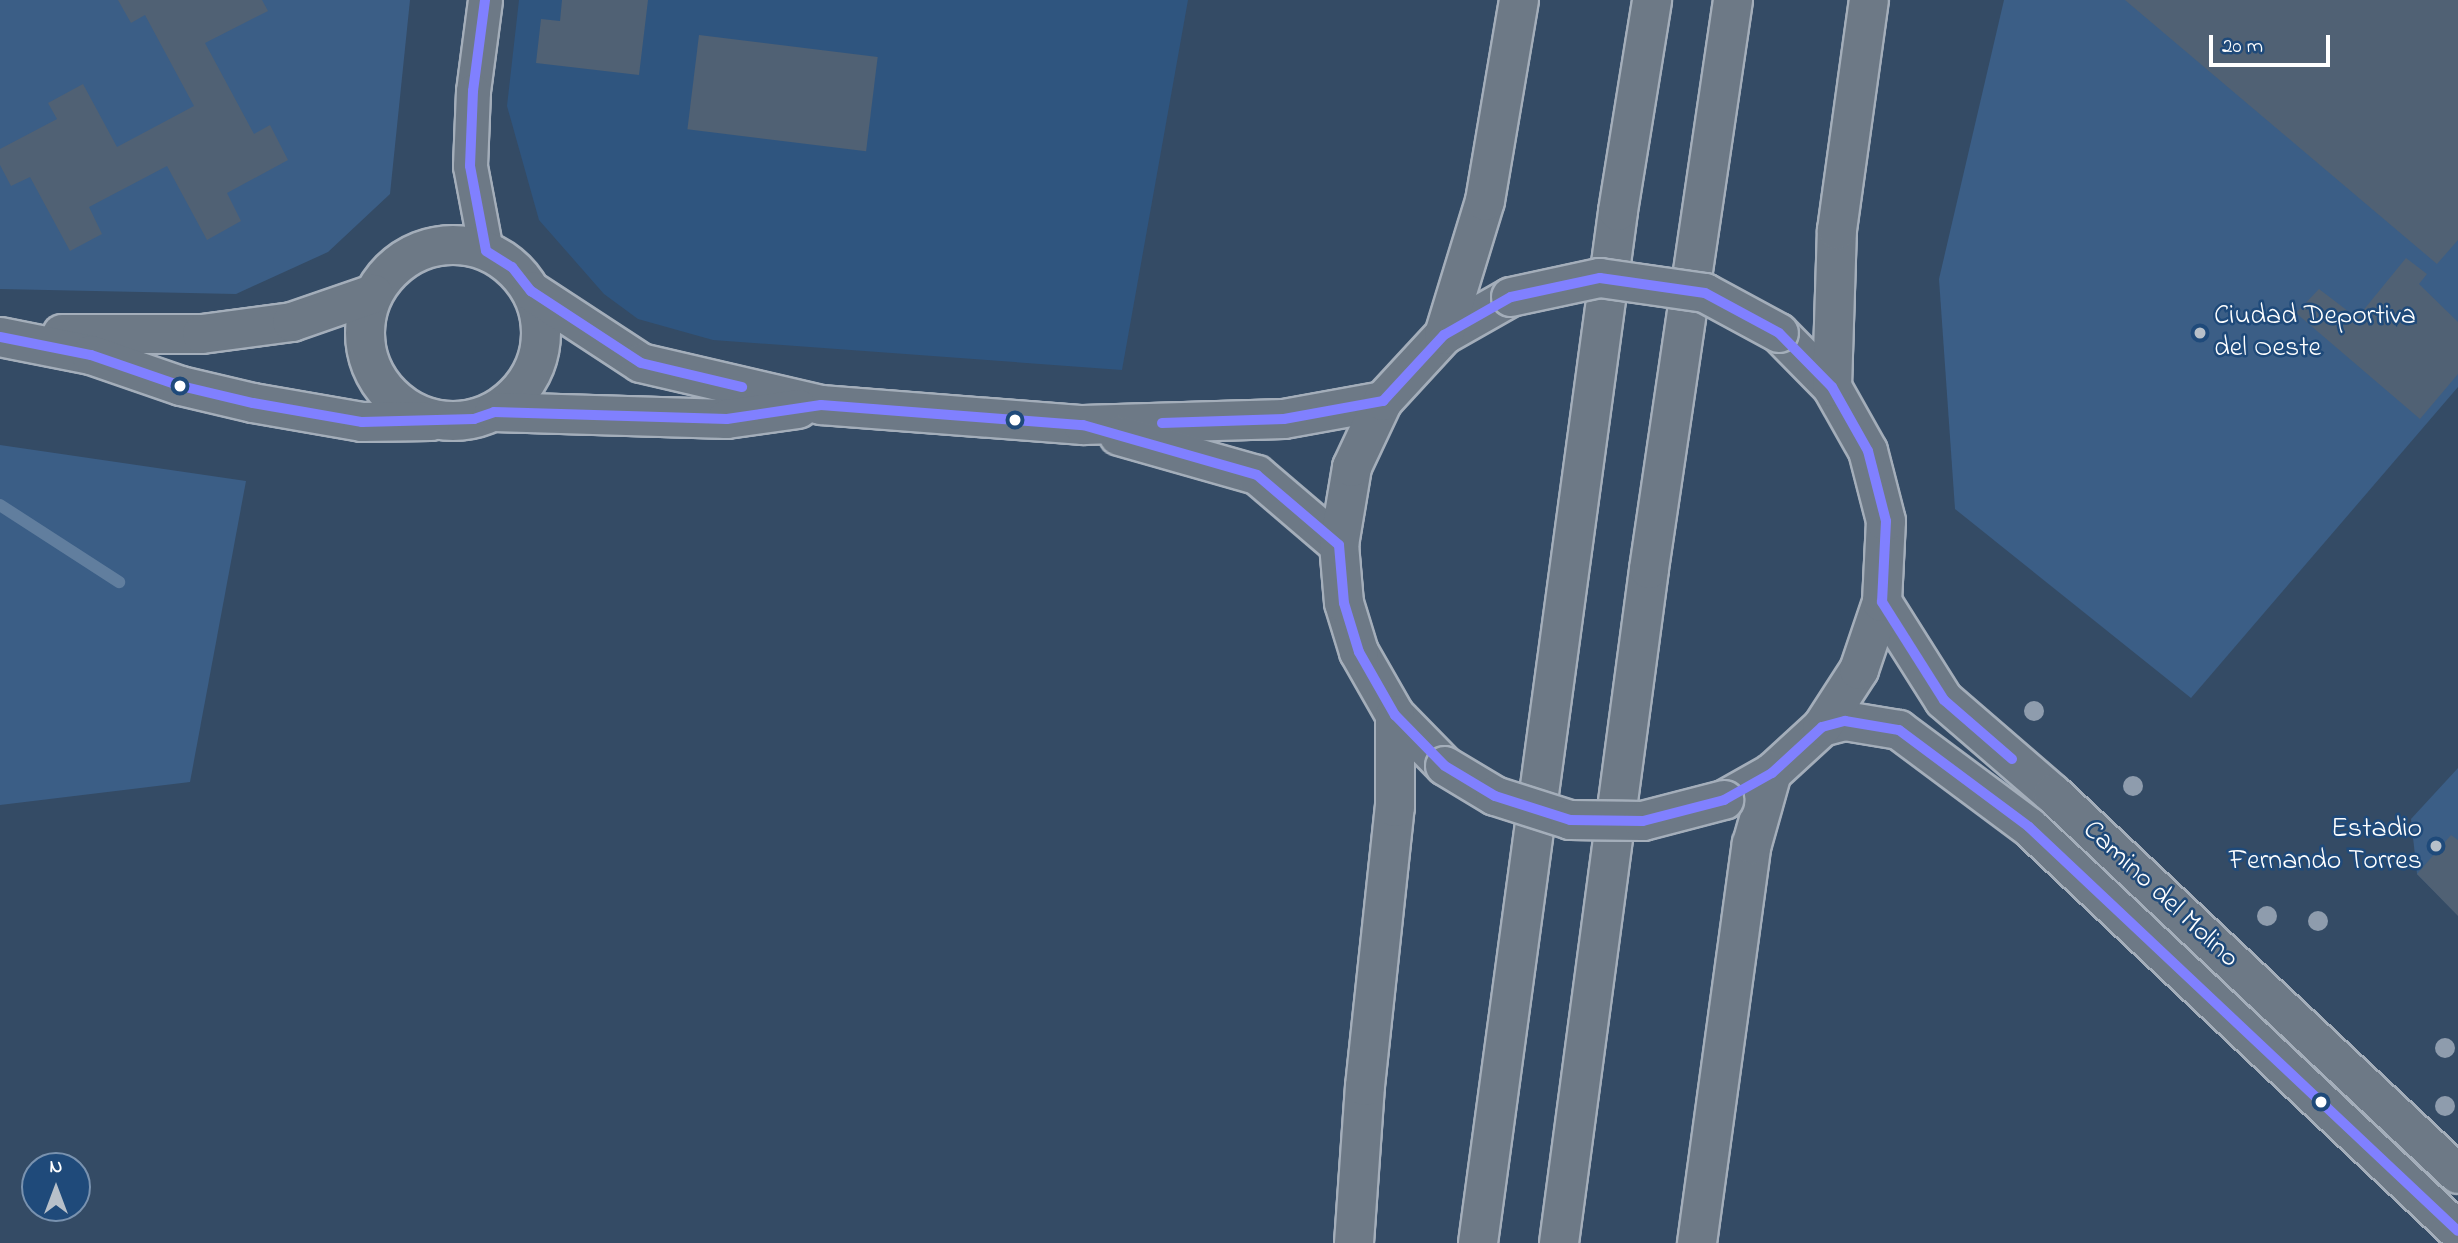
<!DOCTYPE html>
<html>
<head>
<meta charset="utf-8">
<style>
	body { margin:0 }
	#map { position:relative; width:2458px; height:1243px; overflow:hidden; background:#344b65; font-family:"Indie Flower",sans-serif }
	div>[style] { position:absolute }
	.built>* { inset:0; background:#2f557f }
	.green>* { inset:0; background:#3b5e86 }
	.stream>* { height:12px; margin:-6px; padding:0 6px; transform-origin:6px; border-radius:6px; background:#617e9e }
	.building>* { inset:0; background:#506174; transform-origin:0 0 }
	.roads { filter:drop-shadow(2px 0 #a4aeba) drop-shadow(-2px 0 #a4aeba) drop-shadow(0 2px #a4aeba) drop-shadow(0 -2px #a4aeba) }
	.minor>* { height:33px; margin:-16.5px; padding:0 16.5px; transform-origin:16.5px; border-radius:16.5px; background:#6d7986 }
	.tertiary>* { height:38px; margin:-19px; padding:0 19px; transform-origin:19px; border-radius:19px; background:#6d7986 }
	.tertiary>.ring { margin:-19px; padding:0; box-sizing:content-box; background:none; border:38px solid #6d7986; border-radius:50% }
	.primary>* { height:38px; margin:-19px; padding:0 19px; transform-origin:19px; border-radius:19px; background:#6d7986 }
	.motorway>* { height:38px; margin:-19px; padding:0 19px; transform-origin:19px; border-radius:19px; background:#6d7986 }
	.bridges { filter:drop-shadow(2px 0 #a4aeba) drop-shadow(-2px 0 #a4aeba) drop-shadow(0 2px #a4aeba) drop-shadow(0 -2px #a4aeba) }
	.primary-bridge>* { height:38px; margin:-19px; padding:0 19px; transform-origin:19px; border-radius:19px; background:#6d7986 }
	.bus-1>* { height:10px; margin:-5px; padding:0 5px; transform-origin:5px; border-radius:5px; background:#8080ff }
	.trees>* { width:20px; height:20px; margin:-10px; border-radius:50%; background:#8e9cad }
	.dots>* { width:19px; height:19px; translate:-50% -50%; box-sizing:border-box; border:4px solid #1f4a7a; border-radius:50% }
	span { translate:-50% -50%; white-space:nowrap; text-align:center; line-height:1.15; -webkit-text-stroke:5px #1f4a7a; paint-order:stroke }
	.poi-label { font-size:28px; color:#fff }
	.left { translate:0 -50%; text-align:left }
	.right { translate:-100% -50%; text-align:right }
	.street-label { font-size:28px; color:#fff }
	.north { position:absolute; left:21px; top:1152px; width:70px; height:70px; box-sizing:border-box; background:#1f4a7a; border:2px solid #7992af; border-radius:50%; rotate:0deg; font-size:19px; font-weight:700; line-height:28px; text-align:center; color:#fff }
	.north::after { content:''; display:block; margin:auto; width:24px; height:32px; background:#b8c0c9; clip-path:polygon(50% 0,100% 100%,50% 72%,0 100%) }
	.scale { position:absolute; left:2209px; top:35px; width:121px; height:32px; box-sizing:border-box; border:4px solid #fff; border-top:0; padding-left:9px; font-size:21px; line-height:24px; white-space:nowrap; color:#fff; -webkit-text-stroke:5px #1f4a7a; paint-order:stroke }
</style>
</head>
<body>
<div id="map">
	<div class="built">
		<div style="clip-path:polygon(519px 0,1188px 0,1122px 370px,713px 340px,638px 319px,604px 294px,539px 220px,507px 106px)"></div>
	</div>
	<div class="green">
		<div style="clip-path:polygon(0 0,410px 0,390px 194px,328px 252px,236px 294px,0 289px)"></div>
		<div style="clip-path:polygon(2004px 0,2458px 0,2458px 387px,2191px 698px,1955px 509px,1939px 279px)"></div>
		<div style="clip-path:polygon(0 445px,246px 481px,190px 782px,0 805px)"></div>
		<div style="clip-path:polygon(2458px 768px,2458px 915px,2417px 874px,2411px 819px)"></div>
	</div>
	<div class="stream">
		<div style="left:0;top:505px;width:142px;rotate:32.9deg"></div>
	</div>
	<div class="building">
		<div style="clip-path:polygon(118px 0,262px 0,268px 11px,205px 43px,254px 134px,270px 125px,288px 160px,227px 193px,241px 221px,207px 240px,167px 166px,89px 207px,102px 234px,70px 251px,30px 177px,11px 186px,0 165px,0 149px,57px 119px,48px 103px,83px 84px,117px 147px,194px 106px,145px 15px,131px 23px)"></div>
		<div style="clip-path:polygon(562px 0,648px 0,639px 75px,536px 63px,541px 19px,560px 21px)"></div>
		<div style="clip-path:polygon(2125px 0,2458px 0,2458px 240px,2437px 264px)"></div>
		<div style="left:699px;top:35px;width:180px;height:95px;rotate:7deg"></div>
		<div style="clip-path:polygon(2406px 258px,2427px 274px,2419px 284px,2458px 322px,2458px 374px,2420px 419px,2296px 313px,2319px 289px,2357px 318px)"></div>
		<div style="clip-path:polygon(2451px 835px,2458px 840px,2458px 916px,2417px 874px)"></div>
	</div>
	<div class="roads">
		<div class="minor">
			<div style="left:485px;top:0;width:92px;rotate:97.5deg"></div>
			<div style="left:473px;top:91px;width:75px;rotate:92.3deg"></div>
			<div style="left:470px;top:166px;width:86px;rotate:79.3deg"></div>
		</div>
		<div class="tertiary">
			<div class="ring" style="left:365px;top:245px;width:138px;height:138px"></div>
			<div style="left:531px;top:291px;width:131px;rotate:33.2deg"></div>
			<div style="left:641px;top:363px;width:185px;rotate:13.1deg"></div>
			<div style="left:821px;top:405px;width:263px;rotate:4.4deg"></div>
			<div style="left:1083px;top:425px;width:201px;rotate:-1.7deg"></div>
			<div style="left:1284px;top:419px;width:101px;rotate:-10.3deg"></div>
			<div style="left:62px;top:334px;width:140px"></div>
			<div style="left:202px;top:334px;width:91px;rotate:-7.6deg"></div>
			<div style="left:292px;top:322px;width:86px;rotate:-19.1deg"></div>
			<div style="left:0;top:337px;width:93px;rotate:11.2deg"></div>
			<div style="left:91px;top:355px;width:95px;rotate:19deg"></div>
			<div style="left:181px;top:386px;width:74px;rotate:13.3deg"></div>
			<div style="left:253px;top:403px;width:111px;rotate:9.9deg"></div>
			<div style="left:362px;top:422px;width:69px;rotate:-0.8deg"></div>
			<div style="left:494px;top:412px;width:233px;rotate:1.7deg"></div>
			<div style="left:727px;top:419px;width:72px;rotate:-8deg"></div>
			<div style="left:1119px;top:436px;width:143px;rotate:15.8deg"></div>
			<div style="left:1257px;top:475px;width:108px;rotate:40.5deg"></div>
		</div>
		<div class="primary">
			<div style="left:1882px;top:602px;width:116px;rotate:57.7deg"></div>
			<div style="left:1944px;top:700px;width:144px;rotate:40.8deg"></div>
			<div style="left:2053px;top:794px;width:555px;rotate:43.18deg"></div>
			<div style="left:1822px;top:727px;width:24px;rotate:-15deg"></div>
			<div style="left:1845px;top:721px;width:55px;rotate:9.5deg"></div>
			<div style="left:1899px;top:730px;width:162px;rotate:36.7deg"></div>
			<div style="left:2029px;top:827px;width:589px;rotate:43.28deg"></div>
			<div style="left:1445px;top:766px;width:71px;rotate:-134.4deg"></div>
			<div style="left:1395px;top:715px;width:73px;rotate:-119.7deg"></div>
			<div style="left:1359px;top:652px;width:51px;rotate:-107deg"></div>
			<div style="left:1344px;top:603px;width:58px;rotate:-94.9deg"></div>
			<div style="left:1339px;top:545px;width:79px;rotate:-80.5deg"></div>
			<div style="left:1352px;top:467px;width:73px;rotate:-64.8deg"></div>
			<div style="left:1383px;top:401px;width:90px;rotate:-47.3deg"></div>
			<div style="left:1444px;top:335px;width:77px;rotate:-29.6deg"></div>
			<div style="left:1724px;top:800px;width:55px;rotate:-29.4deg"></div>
			<div style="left:1772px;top:773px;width:68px;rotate:-42.6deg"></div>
			<div style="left:1822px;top:727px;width:68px;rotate:-57deg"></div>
			<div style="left:1859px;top:670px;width:72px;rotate:-71.3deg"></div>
			<div style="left:1882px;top:602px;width:81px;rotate:-87.2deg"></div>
			<div style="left:1886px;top:521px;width:72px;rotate:-104.4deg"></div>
			<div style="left:1868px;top:451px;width:73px;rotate:-119.4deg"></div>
			<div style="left:1832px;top:387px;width:76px;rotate:-134.5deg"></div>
		</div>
		<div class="motorway">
			<div style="left:1444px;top:335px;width:140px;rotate:-73deg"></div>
			<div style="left:1485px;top:201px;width:204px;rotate:-80.4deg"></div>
			<div style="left:1832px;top:387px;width:157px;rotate:-88.2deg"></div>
			<div style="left:1837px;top:230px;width:232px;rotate:-82.1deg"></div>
			<div style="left:1354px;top:1243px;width:157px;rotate:-86deg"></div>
			<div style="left:1365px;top:1086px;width:281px;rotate:-83.9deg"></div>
			<div style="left:1395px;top:807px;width:92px;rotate:-90deg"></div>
			<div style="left:1478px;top:1243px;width:1041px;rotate:-82.27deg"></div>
			<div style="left:1618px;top:211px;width:214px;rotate:-80.8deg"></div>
			<div style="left:1559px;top:1243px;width:680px;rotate:-82.39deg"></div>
			<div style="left:1649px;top:569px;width:575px;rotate:-81.6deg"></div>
			<div style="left:1697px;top:1243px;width:403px;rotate:-82.2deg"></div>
			<div style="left:1752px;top:844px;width:74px;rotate:-74.3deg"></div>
		</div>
	</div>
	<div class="bridges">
		<div class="primary-bridge">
			<div style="left:1511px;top:297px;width:91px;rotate:-12.1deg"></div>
			<div style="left:1600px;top:278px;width:106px;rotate:8.1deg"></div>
			<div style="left:1705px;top:293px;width:84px;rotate:28.4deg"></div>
			<div style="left:1445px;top:766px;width:58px;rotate:31deg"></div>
			<div style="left:1495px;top:796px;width:79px;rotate:17.7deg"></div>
			<div style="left:1570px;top:820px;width:73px;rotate:0.8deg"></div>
			<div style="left:1643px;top:821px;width:84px;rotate:-14.5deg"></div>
		</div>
	</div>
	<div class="bus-1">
		<div style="left:485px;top:0;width:92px;rotate:97.5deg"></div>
		<div style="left:473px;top:91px;width:75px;rotate:92.3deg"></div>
		<div style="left:470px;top:166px;width:86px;rotate:79.3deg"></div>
		<div style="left:486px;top:251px;width:31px;rotate:32deg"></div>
		<div style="left:512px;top:267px;width:31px;rotate:52deg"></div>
		<div style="left:531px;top:291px;width:131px;rotate:33.2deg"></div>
		<div style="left:641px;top:363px;width:104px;rotate:13.4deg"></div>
		<div style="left:0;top:337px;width:93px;rotate:11.2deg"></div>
		<div style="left:91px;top:355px;width:95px;rotate:19deg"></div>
		<div style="left:181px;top:386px;width:74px;rotate:13.3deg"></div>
		<div style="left:253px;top:403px;width:111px;rotate:9.9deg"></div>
		<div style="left:362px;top:422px;width:112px;rotate:-1.5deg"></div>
		<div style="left:474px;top:419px;width:21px;rotate:-19deg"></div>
		<div style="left:494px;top:412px;width:233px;rotate:1.7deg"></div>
		<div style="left:727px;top:419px;width:95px;rotate:-8.5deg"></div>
		<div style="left:821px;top:405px;width:263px;rotate:4.4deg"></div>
		<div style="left:1083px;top:425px;width:181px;rotate:16deg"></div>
		<div style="left:1257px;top:475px;width:108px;rotate:40.5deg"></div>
		<div style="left:1339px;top:545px;width:58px;rotate:85.1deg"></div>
		<div style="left:1344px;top:603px;width:51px;rotate:73deg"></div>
		<div style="left:1359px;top:652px;width:73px;rotate:60.3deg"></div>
		<div style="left:1395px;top:715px;width:71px;rotate:45.6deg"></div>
		<div style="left:1445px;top:766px;width:58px;rotate:31deg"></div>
		<div style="left:1495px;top:796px;width:79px;rotate:17.7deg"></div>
		<div style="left:1570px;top:820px;width:73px;rotate:0.8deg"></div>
		<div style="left:1643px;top:821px;width:84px;rotate:-14.5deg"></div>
		<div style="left:1724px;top:800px;width:55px;rotate:-29.4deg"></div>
		<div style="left:1772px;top:773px;width:68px;rotate:-42.6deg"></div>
		<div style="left:1822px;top:727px;width:24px;rotate:-15deg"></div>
		<div style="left:1845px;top:721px;width:55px;rotate:9.5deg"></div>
		<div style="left:1899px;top:730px;width:162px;rotate:36.7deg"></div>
		<div style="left:2029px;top:827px;width:589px;rotate:43.28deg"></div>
		<div style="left:1162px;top:423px;width:122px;rotate:-1.9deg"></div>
		<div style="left:1284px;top:419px;width:101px;rotate:-10.3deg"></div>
		<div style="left:1383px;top:401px;width:90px;rotate:-47.3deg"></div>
		<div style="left:1444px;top:335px;width:77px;rotate:-29.6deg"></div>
		<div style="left:1511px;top:297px;width:91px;rotate:-12.1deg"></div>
		<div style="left:1600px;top:278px;width:106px;rotate:8.1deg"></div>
		<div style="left:1705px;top:293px;width:84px;rotate:28.4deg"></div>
		<div style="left:1779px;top:333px;width:76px;rotate:45.5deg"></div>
		<div style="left:1832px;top:387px;width:73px;rotate:60.6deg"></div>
		<div style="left:1868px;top:451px;width:72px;rotate:75.6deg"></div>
		<div style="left:1886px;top:521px;width:81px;rotate:92.8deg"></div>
		<div style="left:1882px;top:602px;width:116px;rotate:57.7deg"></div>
		<div style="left:1944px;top:700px;width:90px;rotate:40.9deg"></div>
	</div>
	<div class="trees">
		<div style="left:2034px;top:711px"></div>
		<div style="left:2133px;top:786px"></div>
		<div style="left:2267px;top:916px"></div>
		<div style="left:2318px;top:921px"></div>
		<div style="left:2445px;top:1048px"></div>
		<div style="left:2445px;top:1106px"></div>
	</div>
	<div class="dots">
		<div style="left:2200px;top:333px;background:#b8c0c9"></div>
		<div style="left:180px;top:386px;background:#fff"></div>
		<div style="left:1015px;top:420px;background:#fff"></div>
		<div style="left:2436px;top:846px;background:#b8c0c9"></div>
		<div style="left:2321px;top:1102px;background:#fff"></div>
	</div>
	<div class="poi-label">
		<span class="left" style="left:2214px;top:333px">Ciudad Deportiva<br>del Oeste</span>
		<span class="right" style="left:2422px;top:846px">Estadio<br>Fernando Torres</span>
	</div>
	<div class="street-label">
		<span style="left:2160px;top:895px;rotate:43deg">Camino del Molino</span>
	</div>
	<div class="north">N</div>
	<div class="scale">20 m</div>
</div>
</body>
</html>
